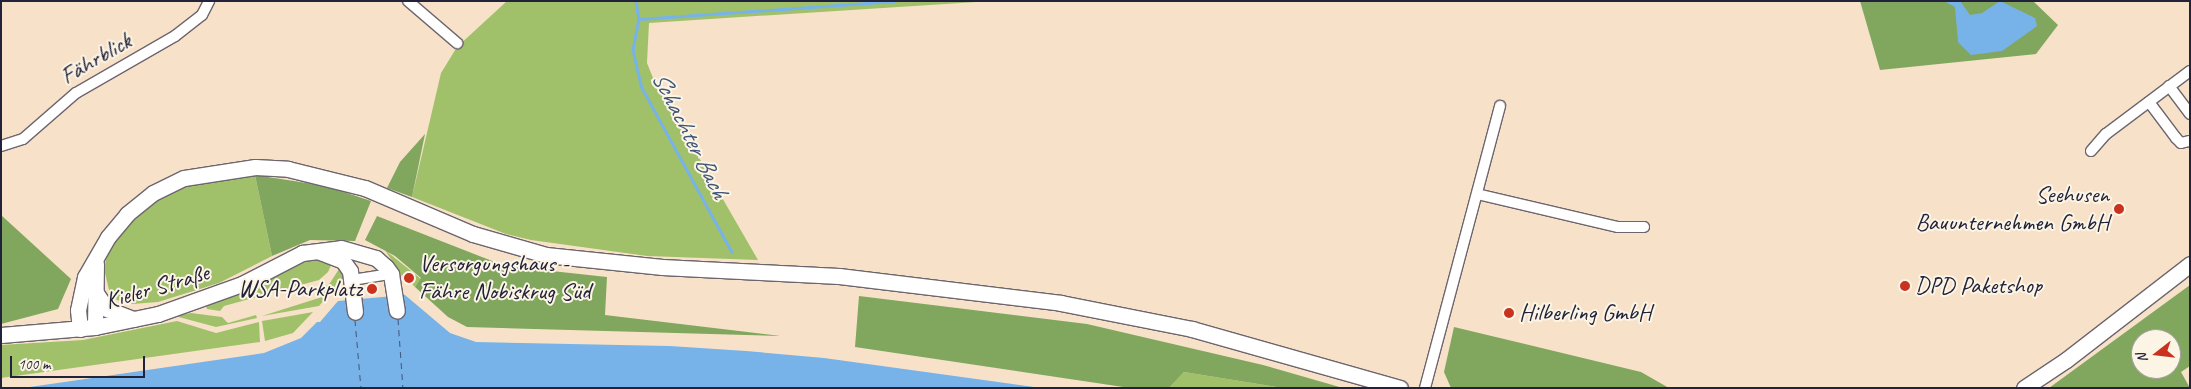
<!DOCTYPE html>
<html>
<head>
<meta charset="utf-8">
<style>
	body { margin:0 }
	#map { position:relative; width:2191px; height:389px; overflow:hidden; background:#f7e2c9; font-family:Caveat,sans-serif }
	div>[style] { position:absolute }
	.green>* { inset:0; background:#a0c169 }
	.forest>* { inset:0; background:#80a75d }
	.water>* { inset:0; background:#77b3e9 }
	.stream>* { height:2.5px; margin:-1.25px; padding:0 1.25px; transform-origin:1.25px; border-radius:1.25px; background:#77b3e9 }
	.ferry>* { height:1px; margin-top:-0.5px; transform-origin:0; background:repeating-linear-gradient(90deg,#405578 0 6px,transparent 0 11px) }
	.roads { filter:drop-shadow(1px 0 #6d656d) drop-shadow(-1px 0 #6d656d) drop-shadow(0 1px #6d656d) drop-shadow(0 -1px #6d656d) }
	.minor>* { height:10px; margin:-5px; padding:0 5px; transform-origin:5px; border-radius:5px; background:#fff }
	.secondary>* { height:15px; margin:-7.5px; padding:0 7.5px; transform-origin:7.5px; border-radius:7.5px; background:#fff }
	.dots>* { width:14px; height:14px; translate:-50% -50%; box-sizing:border-box; border:2px solid #fcf5e5; border-radius:50% }
	span { translate:-50% -50%; white-space:nowrap; text-align:center; line-height:1.15; -webkit-text-stroke:4px #fcf5e5; paint-order:stroke }
	.street-label { font-size:24px; color:#22223b }
	.poi-label { font-size:24px; color:#22223b }
	.right { translate:-100% -50%; text-align:right }
	.left { translate:0 -50%; text-align:left }
	.water-label { font-size:25px; color:#405578; font-style:italic }
	.frame { position:absolute; inset:0; border:2px solid #22223b; pointer-events:none }
	.north { position:absolute; left:2131px; top:329px; width:50px; height:50px; box-sizing:border-box; background:#fcf5e5; border:1px solid #a5a1a1; border-radius:50%; rotate:254deg; font-size:14px; font-weight:700; line-height:20px; text-align:center; color:#22223b }
	.north::after { content:''; display:block; margin:auto; width:18px; height:22px; background:#c8321e; clip-path:polygon(50% 0,100% 100%,50% 72%,0 100%) }
	.scale { position:absolute; left:10px; top:356px; width:135px; height:22px; box-sizing:border-box; border:2px solid #22223b; border-top:0; padding-left:6px; font-size:15px; line-height:18px; white-space:nowrap; color:#22223b; -webkit-text-stroke:4px #fcf5e5; paint-order:stroke }
</style>
</head>
<body>
<div id="map">
	<div class="green">
		<div style="clip-path:polygon(507px 1px,992px 1px,649px 23px,647px 63px,653px 78px,758px 260px,647px 256px,531px 240px,506px 234px,412px 197px,441px 73px,457px 47px)"></div>
		<div style="clip-path:polygon(255px 175px,272px 256px,219px 283px,158px 302px,133px 304px,117px 300px,110px 294px,104px 269px,108px 250px,139px 210px,177px 189px,200px 181px)"></div>
		<div style="clip-path:polygon(385px 250px,421px 279px,415px 287px,412px 284px,416px 279px,407px 271px,402px 276px)"></div>
		<div style="clip-path:polygon(315px 259px,332px 263px,328px 272px,319px 280px,224px 306px,220px 311px,207px 309px,206px 306px,246px 291px,285px 269px)"></div>
		<div style="clip-path:polygon(339px 269px,345px 276px,319px 306px,262px 316px,322px 297px,317px 293px,330px 283px)"></div>
		<div style="clip-path:polygon(313px 312px,293px 333px,265px 341px,262px 321px)"></div>
		<div style="clip-path:polygon(191px 313px,222px 317px,228px 323px,256px 315px,257px 318px,216px 327px,175px 316px)"></div>
		<div style="clip-path:polygon(177px 321px,216px 333px,259px 322px,260px 342px,1px 378px,1px 345px,83px 340px)"></div>
		<div style="clip-path:polygon(1184px 372px,1283px 388px,1169px 388px)"></div>
	</div>
	<div class="forest">
		<div style="clip-path:polygon(1860px 1px,2033px 1px,2058px 25px,2036px 54px,1880px 70px)"></div>
		<div style="clip-path:polygon(425px 134px,412px 197px,387px 188px,400px 162px)"></div>
		<div style="clip-path:polygon(255px 175px,326px 186px,371px 201px,355px 241px,310px 240px,272px 256px)"></div>
		<div style="clip-path:polygon(1px 215px,71px 279px,58px 309px,1px 324px)"></div>
		<div style="clip-path:polygon(377px 216px,505px 266px,607px 277px,605px 315px,781px 336px,467px 327px,448px 317px,415px 287px,421px 278px,395px 256px,365px 240px)"></div>
		<div style="clip-path:polygon(evenodd,2190px 285px,2190px 366px,2181px 372px,2190px 388px,2049px 388px,2190px 285px,2141px 339px,2171px 339px,2171px 369px,2141px 369px,2141px 339px)"></div>
		<div style="clip-path:polygon(859px 296px,1087px 324px,1263px 365px,1343px 388px,1283px 388px,1184px 372px,1169px 388px,1130px 388px,855px 347px)"></div>
		<div style="clip-path:polygon(1454px 327px,1641px 372px,1669px 388px,1451px 388px,1444px 372px)"></div>
	</div>
	<div class="water">
		<div style="clip-path:polygon(1944px 1px,1960px 1px,1970px 15px,1982px 13px,2000px 1px,2035px 18px,2037px 26px,2002px 51px,1971px 55px,1958px 42px,1955px 7px)"></div>
		<div style="clip-path:polygon(405px 295px,450px 333px,476px 342px,670px 346px,746px 351px,824px 358px,1041px 388px,23px 388px,264px 353px,301px 338px,317px 322px,320px 322px,338px 301px)"></div>
	</div>
	<div class="stream">
		<div style="left:636px;top:1px;width:18px;rotate:81deg"></div>
		<div style="left:639px;top:19px;width:32px;rotate:101deg"></div>
		<div style="left:633px;top:50px;width:37px;rotate:77deg"></div>
		<div style="left:641px;top:86px;width:189px;rotate:61.3deg"></div>
		<div style="left:639px;top:19px;width:256px;rotate:-4deg"></div>
	</div>
	<div class="ferry">
		<div style="left:398px;top:319px;width:69px;rotate:85.9deg"></div>
		<div style="left:355px;top:320px;width:68px;rotate:85deg"></div>
	</div>
	<div class="roads">
		<div class="minor">
			<div style="left:408px;top:1px;width:65px;rotate:40.6deg"></div>
			<div style="left:2169px;top:86px;width:35px;rotate:53deg"></div>
			<div style="left:2149px;top:102px;width:45px;rotate:53.1deg"></div>
			<div style="left:2176px;top:138px;width:7px;rotate:45deg"></div>
			<div style="left:2181px;top:143px;width:9px;rotate:-13deg"></div>
			<div style="left:1px;top:146px;width:23px;rotate:-18deg"></div>
			<div style="left:23px;top:139px;width:70px;rotate:-41deg"></div>
			<div style="left:76px;top:93px;width:114px;rotate:-29.9deg"></div>
			<div style="left:175px;top:36px;width:34px;rotate:-38deg"></div>
			<div style="left:202px;top:15px;width:16px;rotate:-63deg"></div>
			<div style="left:2091px;top:151px;width:23px;rotate:-49deg"></div>
			<div style="left:2106px;top:134px;width:105px;rotate:-36.9deg"></div>
			<div style="left:1477px;top:194px;width:145px;rotate:13.2deg"></div>
			<div style="left:1618px;top:227px;width:26px"></div>
			<div style="left:352px;top:280px;width:39px;rotate:-9deg"></div>
			<div style="left:1425px;top:388px;width:292px;rotate:-75.1deg"></div>
		</div>
		<div class="secondary">
			<div style="left:320px;top:252px;width:25px;rotate:21deg"></div>
			<div style="left:343px;top:261px;width:12px;rotate:55deg"></div>
			<div style="left:350px;top:271px;width:41px;rotate:83deg"></div>
			<div style="left:94px;top:290px;width:23px;rotate:56deg"></div>
			<div style="left:107px;top:309px;width:28px;rotate:21deg"></div>
			<div style="left:95px;top:327px;width:63px;rotate:-89.1deg"></div>
			<div style="left:80px;top:329px;width:19px;rotate:-96deg"></div>
			<div style="left:78px;top:310px;width:34px;rotate:-78deg"></div>
			<div style="left:85px;top:277px;width:46px;rotate:-60.1deg"></div>
			<div style="left:108px;top:237px;width:30px;rotate:-50deg"></div>
			<div style="left:127px;top:214px;width:33px;rotate:-39deg"></div>
			<div style="left:153px;top:193px;width:34px;rotate:-26deg"></div>
			<div style="left:184px;top:178px;width:72px;rotate:-8.8deg"></div>
			<div style="left:255px;top:167px;width:33px;rotate:3deg"></div>
			<div style="left:288px;top:169px;width:79px;rotate:13.9deg"></div>
			<div style="left:365px;top:188px;width:117px;rotate:23.1deg"></div>
			<div style="left:473px;top:234px;width:76px;rotate:16deg"></div>
			<div style="left:546px;top:255px;width:117px;rotate:5.9deg"></div>
			<div style="left:662px;top:267px;width:177px;rotate:2.9deg"></div>
			<div style="left:839px;top:276px;width:224px;rotate:6.9deg"></div>
			<div style="left:1061px;top:303px;width:134px;rotate:11.2deg"></div>
			<div style="left:1192px;top:329px;width:216px;rotate:15.8deg"></div>
			<div style="left:1px;top:335px;width:94px;rotate:-4.9deg"></div>
			<div style="left:95px;top:327px;width:64px;rotate:-11.7deg"></div>
			<div style="left:158px;top:314px;width:89px;rotate:-19.7deg"></div>
			<div style="left:242px;top:284px;width:68px;rotate:-27.3deg"></div>
			<div style="left:302px;top:253px;width:39px;rotate:-7deg"></div>
			<div style="left:341px;top:248px;width:36px;rotate:16deg"></div>
			<div style="left:376px;top:258px;width:13px;rotate:42deg"></div>
			<div style="left:386px;top:267px;width:9px;rotate:54deg"></div>
			<div style="left:391px;top:274px;width:37px;rotate:81deg"></div>
			<div style="left:2024px;top:388px;width:50px;rotate:-33.7deg"></div>
			<div style="left:2066px;top:360px;width:157px;rotate:-37.7deg"></div>
		</div>
	</div>
	<div class="dots">
		<div style="left:2119px;top:209px;background:#c8321e"></div>
		<div style="left:409px;top:278px;background:#c8321e"></div>
		<div style="left:1905px;top:286px;background:#c8321e"></div>
		<div style="left:372px;top:289px;background:#c8321e"></div>
		<div style="left:1509px;top:313px;background:#c8321e"></div>
	</div>
	<div class="street-label">
		<span style="left:96px;top:59px;rotate:-31deg">Fährblick</span>
		<span style="left:157px;top:287px;rotate:-16deg">Kieler Straße</span>
	</div>
	<div class="poi-label">
		<span class="right" style="left:2109px;top:209px">Seehusen<br>Bauunternehmen GmbH</span>
		<span class="left" style="left:419px;top:278px">Versorgungshaus -<br>Fähre Nobiskrug Süd</span>
		<span class="left" style="left:1915px;top:286px">DPD Paketshop</span>
		<span class="right" style="left:362px;top:289px">WSA-Parkplatz</span>
		<span class="left" style="left:1519px;top:313px">Hilberling GmbH</span>
	</div>
	<div class="water-label">
		<span style="left:690px;top:135px;rotate:63deg">Schachter Bach</span>
	</div>
	<div class="frame"></div>
	<div class="north">N</div>
	<div class="scale">100 m</div>
</div>
</body>
</html>
